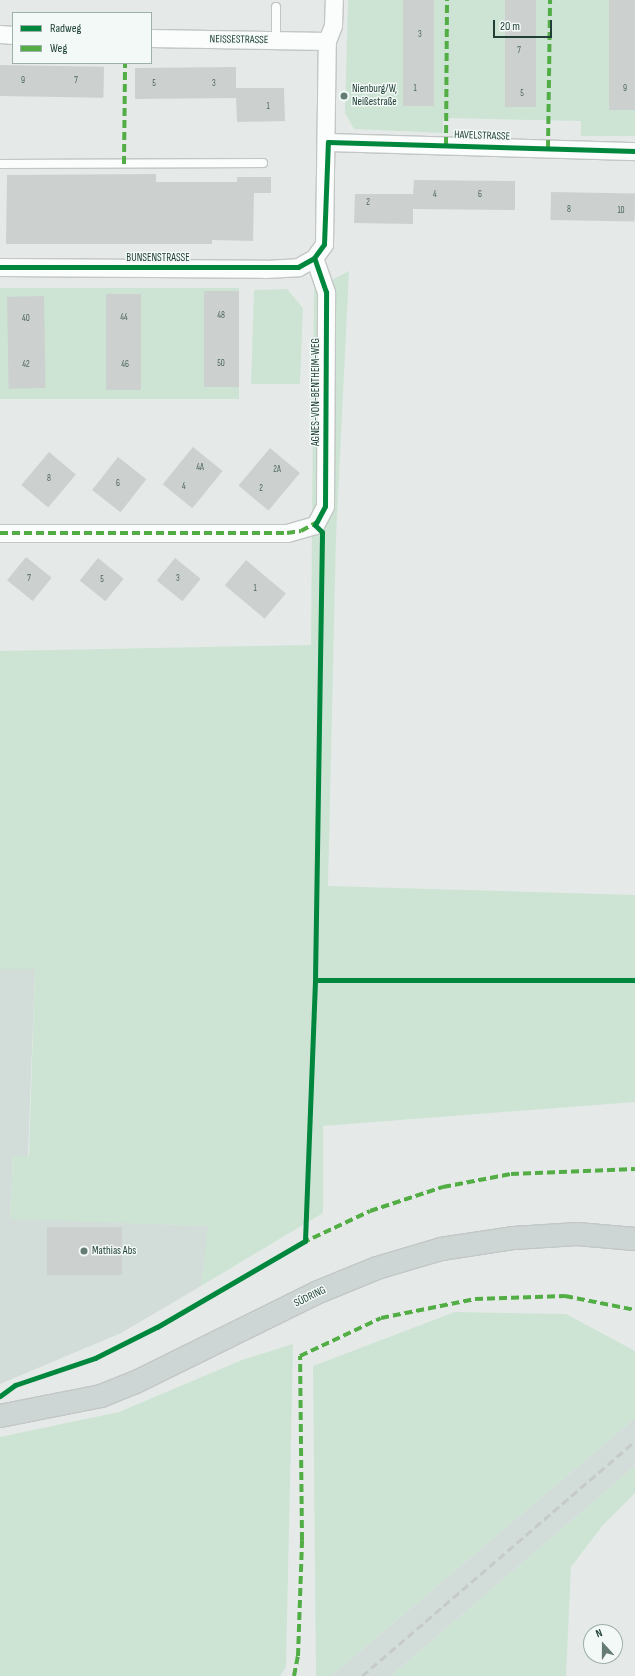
<!DOCTYPE html>
<html>
<head>
<meta charset="utf-8">
<style>
	body { margin:0 }
	#map { position:relative; width:635px; height:1676px; overflow:hidden; background:#e5eae8; font-family:"Sofia Sans Condensed",sans-serif }
	div>[style] { position:absolute }
	.built>* { inset:0; background:#d2dcd8 }
	.green>* { inset:0; background:#cde4d4 }
	.building>* { inset:0; background:#ccd1cf; transform-origin:0 0 }
	.roads { filter:drop-shadow(1px 0 #c2c7c5) drop-shadow(-1px 0 #c2c7c5) drop-shadow(0 1px #c2c7c5) drop-shadow(0 -1px #c2c7c5) }
	.lane>* { height:8px; margin:-4px; padding:0 4px; transform-origin:4px; border-radius:4px; background:#fbfcfc }
	.street>* { height:17px; margin:-8.5px; padding:0 8.5px; transform-origin:8.5px; border-radius:8.5px; background:#fbfcfc }
	.primary>* { height:22px; margin:-11px; padding:0 11px; transform-origin:11px; border-radius:11px; background:#cdd6d4 }
	.rail>* { height:3px; margin-top:-1.5px; transform-origin:0; background:repeating-linear-gradient(90deg,#c6cbca 0 8px,transparent 0 12px) }
	.quiet>* { height:4px; margin-top:-2px; transform-origin:0; background:repeating-linear-gradient(90deg,#52ad45 0 8px,transparent 0 12px) }
	.cycleway>* { height:5px; margin:-2.5px; padding:0 2.5px; transform-origin:2.5px; border-radius:2.5px; background:#00873e }
	.dots>* { width:11px; height:11px; translate:-50% -50%; box-sizing:border-box; border:2px solid #f3f9f6; border-radius:50% }
	span { translate:-50% -50%; white-space:nowrap; text-align:center; line-height:1.15; -webkit-text-stroke:3px #f3f9f6; paint-order:stroke }
	.number-label { font-size:9px; color:#4c655e }
	.number-label span { -webkit-text-stroke-width:0 }
	.street-label { font-size:11px; color:#204037 }
	.poi-label { font-size:11px; color:#204037 }
	.left { translate:0 -50%; text-align:left }
	.legend { position:absolute; left:12px; top:12px; width:140px; height:52px; box-sizing:border-box; background:#f3f9f6; border:1px solid #9fafaa; margin:0; padding:5px 7px; list-style:none; font-size:12px; color:#204037 }
	.legend li { display:flex; align-items:center; gap:8px; height:20px }
	.legend b { width:20px; border:1px solid #9fafaa }
	.north { position:absolute; left:583px; top:1624px; width:40px; height:40px; box-sizing:border-box; background:#f3f9f6; border:1px solid #9fafaa; border-radius:50%; rotate:339deg; font-size:11px; font-weight:700; line-height:16px; text-align:center; color:#204037 }
	.north::after { content:''; display:block; margin:auto; width:14px; height:18px; background:#657c75; clip-path:polygon(50% 0,100% 100%,50% 72%,0 100%) }
	.scale { position:absolute; left:493px; top:20px; width:59px; height:18px; box-sizing:border-box; border:2px solid #204037; border-top:0; padding-left:5px; font-size:12px; line-height:14px; white-space:nowrap; color:#204037; -webkit-text-stroke:3px #f3f9f6; paint-order:stroke }
</style>
</head>
<body>
<div id="map">
	<div class="built">
		<div style="clip-path:polygon(0 969px,35px 969px,28px 1156px,13px 1156px,10px 1218px,209px 1226px,201px 1286px,121px 1333px,0 1384px)"></div>
		<div style="clip-path:polygon(635px 1418px,635px 1466px,391px 1676px,331px 1676px)"></div>
	</div>
	<div class="green">
		<div style="clip-path:polygon(348px 0,635px 0,635px 136px,581px 136px,581px 121px,443px 118px,443px 133px,354px 129px,345px 113px)"></div>
		<div style="clip-path:polygon(349px 271px,336px 538px,328px 886px,635px 895px,635px 1102px,323px 1126px,323px 1213px,201px 1286px,208px 1226px,10px 1219px,13px 1156px,29px 1156px,35px 969px,0 969px,0 651px,311px 645px,314px 289px)"></div>
		<div style="clip-path:polygon(0 288px,239px 288px,239px 291px,204px 291px,204px 387px,239px 387px,239px 399px,0 399px)"></div>
		<div style="clip-path:polygon(287px 289px,303px 308px,300px 384px,251px 384px,254px 290px)"></div>
		<div style="clip-path:polygon(455px 1312px,566px 1314px,635px 1351px,635px 1418px,331px 1676px,316px 1676px,313px 1366px)"></div>
		<div style="clip-path:polygon(293px 1344px,286px 1667px,280px 1676px,0 1676px,0 1437px,119px 1412px,242px 1360px)"></div>
		<div style="clip-path:polygon(635px 1466px,635px 1493px,603px 1525px,571px 1567px,566px 1676px,391px 1676px)"></div>
	</div>
	<div class="building">
		<div style="left:403px;top:0;width:31px;height:106px"></div>
		<div style="left:505px;top:0;width:31px;height:107px"></div>
		<div style="left:609px;top:0;width:26px;height:110px"></div>
		<div style="left:0;top:65px;width:104px;height:31px;rotate:1deg"></div>
		<div style="clip-path:polygon(236px 67px,236px 88px,284px 88px,285px 121px,237px 122px,236px 98px,135px 99px,135px 68px)"></div>
		<div style="clip-path:polygon(156px 174px,156px 182px,237px 182px,237px 177px,271px 177px,271px 193px,254px 193px,253px 241px,212px 240px,212px 244px,6px 244px,7px 175px)"></div>
		<div style="clip-path:polygon(414px 180px,515px 181px,515px 210px,413px 209px,413px 224px,354px 223px,355px 194px,413px 194px)"></div>
		<div style="left:551px;top:192px;width:84px;height:28px;rotate:1deg"></div>
		<div style="left:204px;top:291px;width:35px;height:96px"></div>
		<div style="left:106px;top:294px;width:35px;height:96px"></div>
		<div style="left:44px;top:296px;width:92px;height:37px;rotate:89deg"></div>
		<div style="left:193px;top:447px;width:38px;height:48px;rotate:39deg"></div>
		<div style="left:270px;top:448px;width:39px;height:49px;rotate:40deg"></div>
		<div style="left:49px;top:452px;width:35px;height:43px;rotate:40deg"></div>
		<div style="left:118px;top:457px;width:36px;height:42px;rotate:38deg"></div>
		<div style="left:26px;top:557px;width:33px;height:30px;rotate:39deg"></div>
		<div style="left:98px;top:558px;width:33px;height:29px;rotate:39deg"></div>
		<div style="left:175px;top:558px;width:33px;height:29px;rotate:39deg"></div>
		<div style="left:246px;top:560px;width:52px;height:33px;rotate:40deg"></div>
		<div style="left:47px;top:1227px;width:75px;height:48px"></div>
	</div>
	<div class="roads">
		<div class="lane">
			<div style="left:276px;top:40px;width:33px;rotate:-90deg"></div>
			<div style="left:0;top:164px;width:263px;rotate:-0.2deg"></div>
		</div>
		<div class="street">
			<div style="left:0;top:34px;width:13px;rotate:4deg"></div>
			<div style="left:151px;top:38px;width:176px;rotate:1deg"></div>
			<div style="left:328px;top:142px;width:307px;rotate:1.7deg"></div>
			<div style="left:0;top:267px;width:265px;rotate:0.4deg"></div>
			<div style="left:265px;top:269px;width:33px;rotate:-3deg"></div>
			<div style="left:298px;top:267px;width:18px;rotate:-29deg"></div>
			<div style="left:314px;top:258px;width:17px;rotate:-54deg"></div>
			<div style="left:324px;top:244px;width:203px;rotate:-89.2deg"></div>
			<div style="left:327px;top:41px;width:17px;rotate:-69deg"></div>
			<div style="left:333px;top:25px;width:25px;rotate:-88deg"></div>
			<div style="left:0;top:533px;width:287px"></div>
			<div style="left:287px;top:533px;width:29px;rotate:-16deg"></div>
			<div style="left:315px;top:525px;width:21px;rotate:-62deg"></div>
			<div style="left:325px;top:506px;width:214px;rotate:-89.7deg"></div>
			<div style="left:326px;top:292px;width:36px;rotate:-109deg"></div>
		</div>
		<div class="primary">
			<div style="left:0;top:1416px;width:103px;rotate:-11.2deg"></div>
			<div style="left:101px;top:1396px;width:35px;rotate:-22deg"></div>
			<div style="left:134px;top:1383px;width:203px;rotate:-26.3deg"></div>
			<div style="left:316px;top:1293px;width:66px;rotate:-22.3deg"></div>
			<div style="left:377px;top:1268px;width:67px;rotate:-16.5deg"></div>
			<div style="left:441px;top:1249px;width:74px;rotate:-8.6deg"></div>
			<div style="left:514px;top:1238px;width:63px;rotate:-3.6deg"></div>
			<div style="left:577px;top:1234px;width:58px;rotate:4.9deg"></div>
		</div>
	</div>
	<div class="rail">
		<div style="left:362px;top:1676px;width:360px;rotate:-40.7deg"></div>
	</div>
	<div class="quiet">
		<div style="left:446px;top:145px;width:145px;rotate:-89.6deg"></div>
		<div style="left:548px;top:148px;width:148px;rotate:-89.2deg"></div>
		<div style="left:124px;top:164px;width:101px;rotate:-89.4deg"></div>
		<div style="left:0;top:533px;width:287px"></div>
		<div style="left:287px;top:533px;width:14px;rotate:-8deg"></div>
		<div style="left:301px;top:531px;width:18px;rotate:-29deg"></div>
		<div style="left:302px;top:1243px;width:75px;rotate:-25.2deg"></div>
		<div style="left:370px;top:1211px;width:77px;rotate:-18.2deg"></div>
		<div style="left:443px;top:1187px;width:69px;rotate:-10.8deg"></div>
		<div style="left:511px;top:1174px;width:124px;rotate:-2.3deg"></div>
		<div style="left:294px;top:1676px;width:20px;rotate:-79deg"></div>
		<div style="left:298px;top:1656px;width:116px;rotate:-88deg"></div>
		<div style="left:302px;top:1540px;width:184px;rotate:-90.6deg"></div>
		<div style="left:300px;top:1356px;width:89px;rotate:-25.1deg"></div>
		<div style="left:381px;top:1318px;width:96px;rotate:-11.4deg"></div>
		<div style="left:475px;top:1299px;width:90px;rotate:-1.9deg"></div>
		<div style="left:565px;top:1296px;width:71px;rotate:11.3deg"></div>
	</div>
	<div class="cycleway">
		<div style="left:0;top:267px;width:298px"></div>
		<div style="left:298px;top:267px;width:18px;rotate:-29deg"></div>
		<div style="left:314px;top:258px;width:17px;rotate:-54deg"></div>
		<div style="left:324px;top:244px;width:102px;rotate:-87.8deg"></div>
		<div style="left:328px;top:142px;width:307px;rotate:1.7deg"></div>
		<div style="left:315px;top:980px;width:320px"></div>
		<div style="left:0;top:1396px;width:19px;rotate:-36deg"></div>
		<div style="left:15px;top:1385px;width:84px;rotate:-18.6deg"></div>
		<div style="left:95px;top:1358px;width:69px;rotate:-26.6deg"></div>
		<div style="left:157px;top:1327px;width:171px;rotate:-30.2deg"></div>
		<div style="left:305px;top:1241px;width:261px;rotate:-87.8deg"></div>
		<div style="left:315px;top:980px;width:448px;rotate:-89.1deg"></div>
		<div style="left:322px;top:532px;width:10px;rotate:-135deg"></div>
		<div style="left:315px;top:525px;width:21px;rotate:-62deg"></div>
		<div style="left:325px;top:506px;width:214px;rotate:-89.7deg"></div>
		<div style="left:326px;top:292px;width:36px;rotate:-109deg"></div>
	</div>
	<div class="dots">
		<div style="left:344px;top:96px;background:#657c75"></div>
		<div style="left:84px;top:1251px;background:#657c75"></div>
	</div>
	<div class="number-label">
		<span style="left:420px;top:35px">3</span>
		<span style="left:519px;top:51px">7</span>
		<span style="left:23px;top:81px">9</span>
		<span style="left:76px;top:81px">7</span>
		<span style="left:154px;top:84px">5</span>
		<span style="left:214px;top:84px">3</span>
		<span style="left:415px;top:89px">1</span>
		<span style="left:625px;top:89px">9</span>
		<span style="left:522px;top:94px">5</span>
		<span style="left:268px;top:107px">1</span>
		<span style="left:435px;top:195px">4</span>
		<span style="left:480px;top:195px">6</span>
		<span style="left:368px;top:203px">2</span>
		<span style="left:569px;top:210px">8</span>
		<span style="left:621px;top:211px">10</span>
		<span style="left:221px;top:316px">48</span>
		<span style="left:124px;top:318px">44</span>
		<span style="left:26px;top:319px">40</span>
		<span style="left:221px;top:364px">50</span>
		<span style="left:26px;top:365px">42</span>
		<span style="left:125px;top:365px">46</span>
		<span style="left:200px;top:468px">4A</span>
		<span style="left:277px;top:470px">2A</span>
		<span style="left:49px;top:479px">8</span>
		<span style="left:118px;top:484px">6</span>
		<span style="left:184px;top:487px">4</span>
		<span style="left:261px;top:489px">2</span>
		<span style="left:29px;top:579px">7</span>
		<span style="left:178px;top:579px">3</span>
		<span style="left:102px;top:580px">5</span>
		<span style="left:255px;top:589px">1</span>
	</div>
	<div class="street-label">
		<span style="left:239px;top:40px;rotate:1deg">NEISSESTRASSE</span>
		<span style="left:482px;top:136px;rotate:2deg">HAVELSTRASSE</span>
		<span style="left:158px;top:258px">BUNSENSTRASSE</span>
		<span style="left:316px;top:392px;rotate:-90deg">AGNES-VON-BENTHEIM-WEG</span>
		<span style="left:310px;top:1297px;rotate:-26deg">SÜDRING</span>
	</div>
	<div class="poi-label">
		<span class="left" style="left:352px;top:96px">Nienburg/W,<br>Neißestraße</span>
		<span class="left" style="left:92px;top:1251px">Mathias Abs</span>
	</div>
	<ul class="legend">
	<li><b style="height:5px;background:#00873e"></b>Radweg</li>
	<li><b style="height:5px;background:#52ad45"></b>Weg</li>
	</ul>
	<div class="north">N</div>
	<div class="scale">20 m</div>
</div>
</body>
</html>
